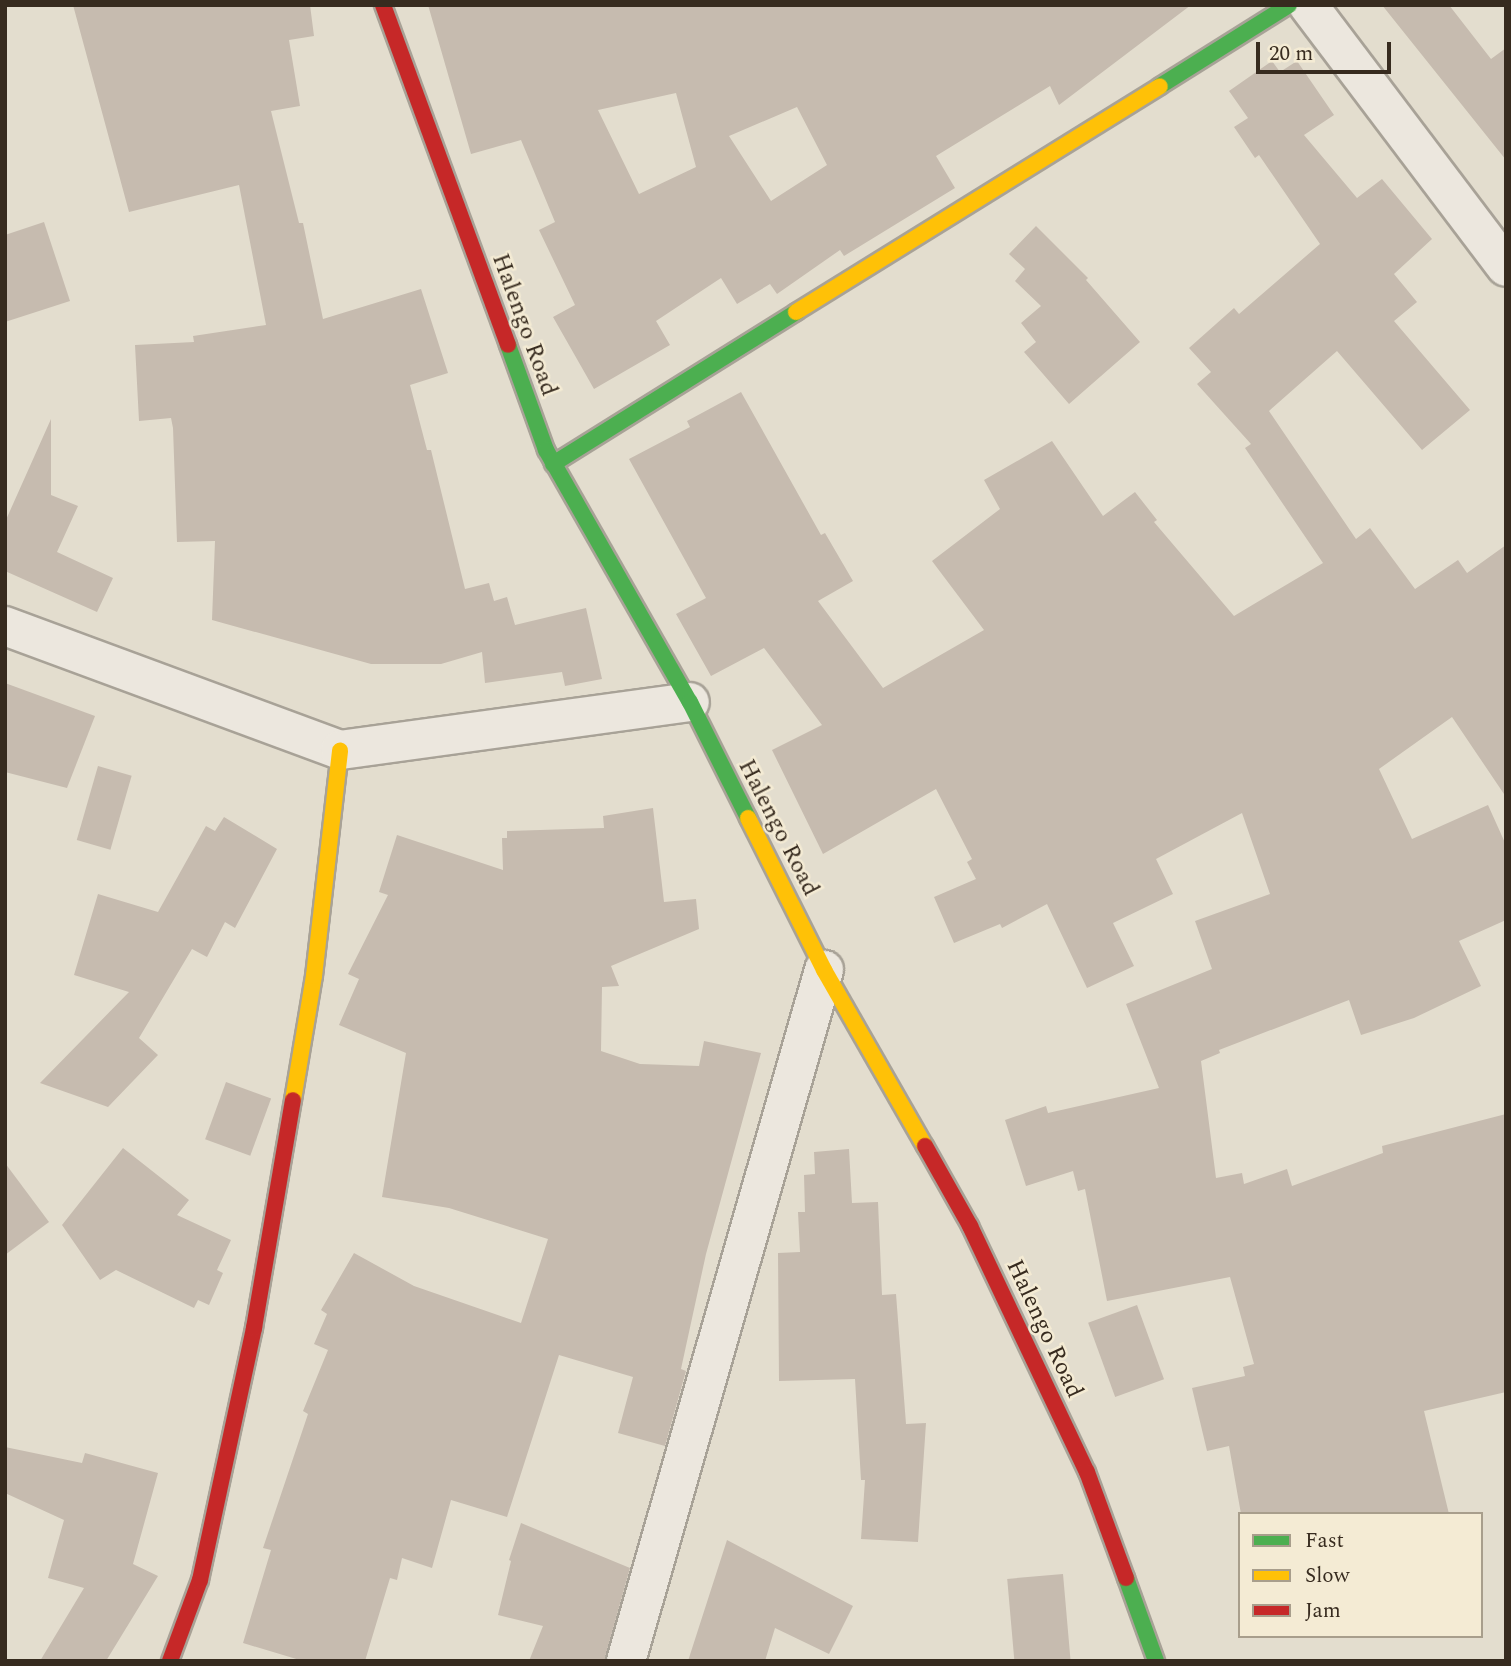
<!DOCTYPE html>
<html>
<head>
<meta charset="utf-8">
<style>
	body { margin:0 }
	#map { position:relative; width:1511px; height:1666px; overflow:hidden; background:#e3ddce; font-family:Spectral,serif }
	div>[style] { position:absolute }
	.building>* { inset:0; background:#c6bbaf; transform-origin:0 0 }
	.roads { filter:drop-shadow(2px 0 #a8a297) drop-shadow(-2px 0 #a8a297) drop-shadow(0 2px #a8a297) drop-shadow(0 -2px #a8a297) }
	.street>* { height:38px; margin:-19px; padding:0 19px; transform-origin:19px; border-radius:19px; background:#ece7de }
	.fast>* { height:16px; margin:-8px; padding:0 8px; transform-origin:8px; border-radius:8px; background:#4caf50 }
	.slow>* { height:16px; margin:-8px; padding:0 8px; transform-origin:8px; border-radius:8px; background:#ffc107 }
	.jam>* { height:16px; margin:-8px; padding:0 8px; transform-origin:8px; border-radius:8px; background:#c62828 }
	span { translate:-50% -50%; white-space:nowrap; text-align:center; line-height:1.15; -webkit-text-stroke:5px #f4ebd4; paint-order:stroke }
	.street-label { font-size:24px; color:#372b1f }
	.frame { position:absolute; inset:0; border:7px solid #372b1f; pointer-events:none }
	.legend { position:absolute; left:1238px; top:1512px; width:245px; height:126px; box-sizing:border-box; background:#f4ebd4; border:2px solid #a89e8c; margin:0; padding:9px 12px; list-style:none; font-size:21px; color:#372b1f }
	.legend li { display:flex; align-items:center; gap:14px; height:35px }
	.legend b { width:35px; border:2px solid #a89e8c }
	.scale { position:absolute; left:1256px; top:42px; width:135px; height:32px; box-sizing:border-box; border:4px solid #372b1f; border-top:0; padding-left:9px; font-size:21px; line-height:24px; white-space:nowrap; color:#372b1f; -webkit-text-stroke:5px #f4ebd4; paint-order:stroke }
</style>
</head>
<body>
<div id="map">
	<div class="building">
		<div style="clip-path:polygon(73px 5px,310px 5px,314px 36px,289px 40px,300px 106px,271px 111px,299px 223px,303px 223px,323px 319px,421px 289px,448px 373px,410px 385px,427px 450px,431px 450px,465px 589px,489px 583px,494px 601px,507px 597px,515px 625px,586px 608px,602px 679px,565px 686px,562px 672px,485px 683px,482px 652px,441px 664px,371px 664px,212px 620px,215px 541px,177px 542px,173px 428px,171px 418px,139px 421px,135px 345px,194px 342px,193px 336px,266px 325px,239px 185px,129px 212px)"></div>
		<div style="clip-path:polygon(evenodd,428px 5px,1191px 5px,1059px 105px,1050px 86px,936px 156px,955px 188px,844px 256px,840px 250px,777px 294px,770px 284px,737px 304px,721px 278px,656px 321px,670px 345px,594px 389px,553px 317px,575px 305px,539px 230px,555px 222px,521px 140px,471px 154px,428px 5px,676px 93px,696px 167px,639px 194px,598px 110px,676px 93px,428px 5px,797px 107px,827px 165px,771px 201px,729px 136px,797px 107px)"></div>
		<div style="clip-path:polygon(1382px 5px,1449px 5px,1491px 59px,1506px 48px,1506px 160px)"></div>
		<div style="clip-path:polygon(1272px 61px,1280px 72px,1297px 61px,1334px 115px,1304px 135px,1357px 198px,1382px 179px,1432px 239px,1394px 274px,1417px 302px,1394px 321px,1470px 410px,1422px 450px,1337px 351px,1269px 411px,1356px 539px,1370px 528px,1415px 589px,1458px 560px,1467px 573px,1506px 545px,1506px 797px,1452px 717px,1379px 769px,1412px 839px,1488px 805px,1506px 845px,1506px 920px,1459px 941px,1481px 986px,1414px 1018px,1361px 1035px,1349px 1000px,1219px 1050px,1220px 1053px,1201px 1061px,1216px 1178px,1242px 1173px,1244px 1184px,1287px 1169px,1292px 1186px,1383px 1153px,1382px 1146px,1506px 1114px,1506px 1392px,1424px 1411px,1449px 1514px,1241px 1514px,1229px 1446px,1207px 1451px,1192px 1388px,1245px 1376px,1243px 1367px,1254px 1364px,1230px 1277px,1107px 1301px,1085px 1189px,1078px 1191px,1073px 1171px,1026px 1186px,1005px 1120px,1046px 1106px,1048px 1113px,1159px 1088px,1126px 1004px,1212px 969px,1195px 921px,1270px 894px,1242px 813px,1156px 859px,1173px 894px,1113px 923px,1134px 966px,1087px 988px,1047px 904px,1002px 928px,1000px 924px,954px 943px,934px 897px,976px 879px,967px 862px,972px 859px,936px 789px,823px 854px,772px 750px,822px 725px,764px 648px,711px 676px,676px 614px,706px 598px,629px 459px,690px 427px,687px 421px,741px 392px,821px 535px,825px 533px,853px 581px,818px 601px,883px 688px,984px 630px,932px 561px,1000px 509px,984px 480px,1052px 441px,1103px 516px,1135px 492px,1157px 520px,1154px 522px,1234px 616px,1323px 563px,1245px 448px,1251px 444px,1197px 384px,1211px 372px,1189px 348px,1234px 308px,1239px 314px,1320px 244px,1259px 155px,1255px 158px,1234px 127px,1248px 118px,1229px 91px)"></div>
		<div style="clip-path:polygon(44px 222px,70px 301px,5px 322px,5px 235px)"></div>
		<div style="clip-path:polygon(1036px 226px,1088px 278px,1086px 280px,1140px 342px,1069px 404px,1024px 352px,1036px 342px,1021px 323px,1041px 306px,1015px 281px,1025px 269px,1009px 254px)"></div>
		<div style="clip-path:polygon(51px 419px,51px 495px,78px 506px,57px 552px,113px 578px,97px 612px,5px 571px,5px 522px)"></div>
		<div style="clip-path:polygon(5px 683px,95px 716px,67px 788px,5px 772px)"></div>
		<div style="left:98px;top:766px;width:35px;height:77px;rotate:16deg"></div>
		<div style="clip-path:polygon(653px 808px,664px 902px,696px 899px,699px 929px,611px 966px,619px 986px,602px 987px,601px 1051px,640px 1064px,699px 1066px,704px 1041px,761px 1053px,706px 1254px,681px 1369px,686px 1371px,665px 1446px,618px 1433px,633px 1377px,559px 1355px,507px 1517px,451px 1500px,432px 1568px,402px 1558px,397px 1580px,390px 1578px,365px 1661px,303px 1661px,243px 1643px,271px 1550px,263px 1548px,308px 1414px,303px 1411px,328px 1350px,314px 1344px,327px 1314px,321px 1310px,354px 1253px,414px 1286px,521px 1323px,548px 1239px,449px 1208px,382px 1197px,406px 1053px,339px 1025px,359px 979px,348px 974px,388px 895px,379px 892px,397px 835px,503px 870px,502px 838px,507px 838px,507px 831px,604px 828px,603px 816px)"></div>
		<div style="clip-path:polygon(224px 817px,277px 849px,235px 928px,225px 922px,207px 957px,192px 949px,139px 1038px,158px 1055px,108px 1107px,40px 1083px,129px 992px,74px 975px,98px 894px,158px 912px,206px 826px,215px 831px)"></div>
		<div style="left:226px;top:1082px;width:48px;height:61px;rotate:20deg"></div>
		<div style="clip-path:polygon(123px 1148px,189px 1200px,177px 1215px,231px 1240px,217px 1270px,223px 1273px,209px 1305px,198px 1300px,194px 1308px,116px 1270px,100px 1280px,62px 1225px)"></div>
		<div style="clip-path:polygon(849px 1149px,852px 1203px,878px 1202px,882px 1295px,896px 1294px,906px 1424px,926px 1423px,918px 1542px,861px 1539px,865px 1480px,861px 1480px,855px 1379px,779px 1381px,778px 1253px,800px 1252px,798px 1212px,805px 1212px,804px 1175px,815px 1174px,814px 1152px)"></div>
		<div style="clip-path:polygon(5px 1163px,49px 1222px,5px 1255px)"></div>
		<div style="left:1137px;top:1305px;width:79px;height:52px;rotate:70deg"></div>
		<div style="clip-path:polygon(5px 1447px,82px 1463px,85px 1453px,158px 1473px,133px 1564px,158px 1576px,106px 1661px,40px 1661px,84px 1588px,48px 1578px,64px 1520px,5px 1493px)"></div>
		<div style="clip-path:polygon(521px 1523px,630px 1568px,604px 1661px,529px 1661px,543px 1626px,498px 1615px,511px 1561px,509px 1560px)"></div>
		<div style="clip-path:polygon(727px 1540px,853px 1606px,829px 1654px,775px 1628px,765px 1661px,688px 1661px)"></div>
		<div style="left:1063px;top:1574px;width:87px;height:56px;rotate:85deg"></div>
	</div>
	<div class="roads">
		<div class="street">
			<div style="left:1308px;top:5px;width:328px;rotate:52.9deg"></div>
			<div style="left:5px;top:626px;width:357px;rotate:20.3deg"></div>
			<div style="left:340px;top:750px;width:353px;rotate:-7.8deg"></div>
			<div style="left:626px;top:1661px;width:719px;rotate:-74.01deg"></div>
		</div>
		<div class="fast">
			<div style="left:1160px;top:86px;width:152px;rotate:-32.1deg"></div>
			<div style="left:508px;top:345px;width:112px;rotate:70.1deg"></div>
			<div style="left:546px;top:450px;width:290px;rotate:60.3deg"></div>
			<div style="left:690px;top:702px;width:130px;rotate:63.4deg"></div>
			<div style="left:553px;top:464px;width:287px;rotate:-32deg"></div>
			<div style="left:1126px;top:1578px;width:88px;rotate:70.1deg"></div>
		</div>
		<div class="slow">
			<div style="left:796px;top:312px;width:428px;rotate:-31.8deg"></div>
			<div style="left:748px;top:818px;width:170px;rotate:63.4deg"></div>
			<div style="left:824px;top:970px;width:203px;rotate:60.2deg"></div>
			<div style="left:293px;top:1100px;width:126px;rotate:-80.4deg"></div>
			<div style="left:314px;top:976px;width:227px;rotate:-83.4deg"></div>
		</div>
		<div class="jam">
			<div style="left:383px;top:5px;width:362px;rotate:69.8deg"></div>
			<div style="left:925px;top:1146px;width:92px;rotate:60.6deg"></div>
			<div style="left:970px;top:1226px;width:272px;rotate:64.6deg"></div>
			<div style="left:1087px;top:1472px;width:113px;rotate:69.8deg"></div>
			<div style="left:170px;top:1661px;width:86px;rotate:-69.7deg"></div>
			<div style="left:200px;top:1580px;width:258px;rotate:-77.9deg"></div>
			<div style="left:254px;top:1328px;width:231px;rotate:-80.3deg"></div>
		</div>
	</div>
	<div class="street-label">
		<span style="left:524px;top:325px;rotate:70deg">Halengo Road</span>
		<span style="left:778px;top:828px;rotate:63deg">Halengo Road</span>
		<span style="left:1044px;top:1329px;rotate:65deg">Halengo Road</span>
	</div>
	<div class="frame"></div>
	<ul class="legend">
	<li><b style="height:9px;background:#4caf50"></b>Fast</li>
	<li><b style="height:9px;background:#ffc107"></b>Slow</li>
	<li><b style="height:9px;background:#c62828"></b>Jam</li>
	</ul>
	<div class="scale">20 m</div>
</div>
</body>
</html>
